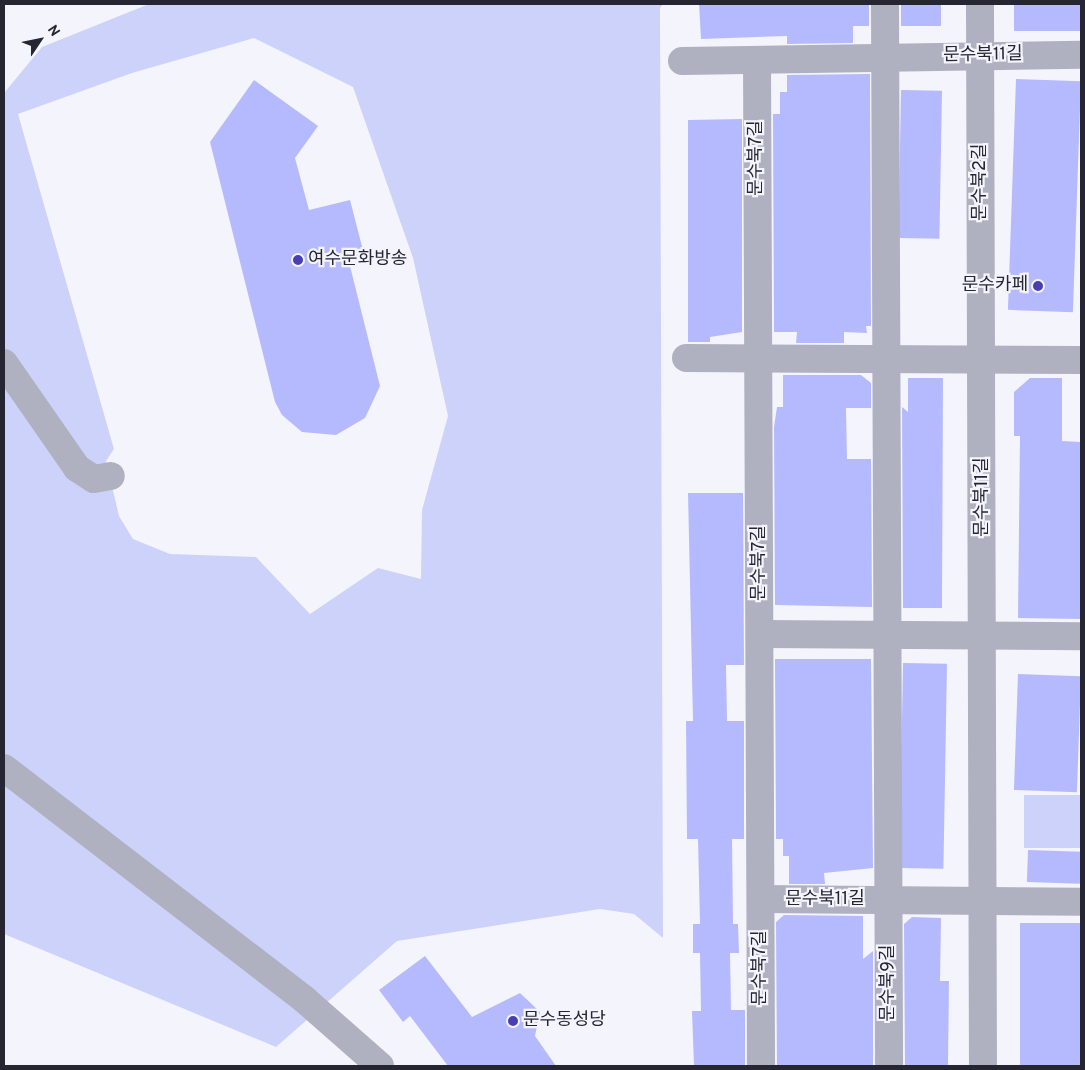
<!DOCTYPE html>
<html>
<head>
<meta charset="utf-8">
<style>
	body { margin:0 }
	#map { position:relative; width:1085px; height:1070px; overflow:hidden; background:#f4f5fc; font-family:Overpass,"Noto Sans KR",sans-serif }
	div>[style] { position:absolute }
	.green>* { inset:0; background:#cdd2fa; transform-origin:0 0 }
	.building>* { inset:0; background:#b4bafd; transform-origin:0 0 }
	.minor>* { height:28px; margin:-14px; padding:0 14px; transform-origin:14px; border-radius:14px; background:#b0b1c0 }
	.dots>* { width:14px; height:14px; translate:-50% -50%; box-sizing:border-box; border:2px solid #f4f5fc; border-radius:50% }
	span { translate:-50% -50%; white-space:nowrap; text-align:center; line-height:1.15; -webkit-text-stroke:4.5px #f4f5fc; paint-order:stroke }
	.street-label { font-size:18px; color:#252632 }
	.poi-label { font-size:18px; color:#252632 }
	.left { translate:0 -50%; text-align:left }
	.right { translate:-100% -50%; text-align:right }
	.frame { position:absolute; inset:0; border:5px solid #252632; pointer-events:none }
	.north { position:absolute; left:15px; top:15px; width:50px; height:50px; -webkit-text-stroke:4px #f4f5fc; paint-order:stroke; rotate:56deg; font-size:14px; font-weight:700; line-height:20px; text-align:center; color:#252632 }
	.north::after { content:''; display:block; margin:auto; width:18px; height:22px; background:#252632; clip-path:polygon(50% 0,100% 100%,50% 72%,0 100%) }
</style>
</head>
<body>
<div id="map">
	<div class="green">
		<div style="clip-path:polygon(evenodd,149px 4px,663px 4px,660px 8px,663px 938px,634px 914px,600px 909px,397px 941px,276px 1047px,4px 934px,4px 93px,42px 47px,149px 4px,254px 38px,353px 87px,413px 258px,448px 416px,422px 510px,421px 579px,378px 568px,310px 614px,256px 557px,170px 554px,133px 539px,119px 516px,106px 461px,114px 449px,18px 114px,132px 73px,254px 38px)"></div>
		<div style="left:1024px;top:795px;width:57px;height:53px"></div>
	</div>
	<div class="building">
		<div style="clip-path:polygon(699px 4px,869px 4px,869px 26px,853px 26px,853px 43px,787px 44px,787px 36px,701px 39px)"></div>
		<div style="left:901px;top:4px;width:40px;height:22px"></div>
		<div style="left:1081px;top:4px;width:27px;height:67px;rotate:90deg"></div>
		<div style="clip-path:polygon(870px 74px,871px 326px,866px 326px,867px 333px,844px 332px,844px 343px,796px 343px,797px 332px,774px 332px,773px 114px,780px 114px,780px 92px,787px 92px,787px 75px)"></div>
		<div style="left:1016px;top:79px;width:65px;height:231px;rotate:2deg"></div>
		<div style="clip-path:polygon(254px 80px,318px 126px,295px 158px,309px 210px,350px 200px,365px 258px,349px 262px,380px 386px,365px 418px,336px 435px,302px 432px,282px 415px,275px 402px,210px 142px)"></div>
		<div style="left:901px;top:90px;width:41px;height:148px;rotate:1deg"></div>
		<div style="clip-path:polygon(742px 119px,742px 332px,710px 337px,710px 342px,688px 342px,688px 120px)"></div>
		<div style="clip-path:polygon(783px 375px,861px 375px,871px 383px,871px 408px,846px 408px,847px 459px,871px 459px,872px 607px,775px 605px,774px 427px,777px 407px,783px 407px)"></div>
		<div style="clip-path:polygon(908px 378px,943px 378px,942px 608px,903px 608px,902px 407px,908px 412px)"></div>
		<div style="clip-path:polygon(1030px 378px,1062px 378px,1062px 441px,1081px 442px,1081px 619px,1018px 618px,1020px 436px,1014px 436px,1014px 392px)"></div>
		<div style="clip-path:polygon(688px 493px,743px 493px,744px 665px,726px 665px,727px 721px,744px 721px,744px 839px,732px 839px,733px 924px,738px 924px,739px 953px,730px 953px,731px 1010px,745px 1010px,745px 1066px,694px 1066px,692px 1011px,701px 1011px,700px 953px,693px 953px,693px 924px,700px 924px,698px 839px,687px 839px,686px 721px,693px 721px)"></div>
		<div style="clip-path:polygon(775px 659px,871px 659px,873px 868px,824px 873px,825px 884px,789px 884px,789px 856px,783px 856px,783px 839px,776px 839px)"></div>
		<div style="left:903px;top:663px;width:44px;height:205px;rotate:1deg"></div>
		<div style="left:1018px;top:674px;width:63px;height:116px;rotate:2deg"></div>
		<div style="left:1028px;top:850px;width:53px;height:32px;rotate:2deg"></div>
		<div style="clip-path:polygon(784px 915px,863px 916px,863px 959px,873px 951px,873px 1066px,777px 1066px,776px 922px)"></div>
		<div style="clip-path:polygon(912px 917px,941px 918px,940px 981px,949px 981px,948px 1066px,905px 1066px,904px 924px)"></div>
		<div style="left:1081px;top:923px;width:143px;height:61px;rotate:90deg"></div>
		<div style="clip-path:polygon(425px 956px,472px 1017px,520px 993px,540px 1012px,535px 1036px,556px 1066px,448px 1066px,410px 1016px,403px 1022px,379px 990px)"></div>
	</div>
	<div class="minor">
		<div style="left:885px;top:4px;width:1062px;rotate:89.78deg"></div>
		<div style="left:980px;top:4px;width:1062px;rotate:89.84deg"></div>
		<div style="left:757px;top:60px;width:1006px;rotate:89.77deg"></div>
		<div style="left:682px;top:61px;width:399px;rotate:-0.9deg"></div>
		<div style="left:686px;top:358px;width:395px;rotate:0.3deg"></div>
		<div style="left:4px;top:363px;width:128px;rotate:55.2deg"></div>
		<div style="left:77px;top:468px;width:20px;rotate:33deg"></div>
		<div style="left:94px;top:479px;width:17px;rotate:-10deg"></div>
		<div style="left:760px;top:634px;width:321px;rotate:0.4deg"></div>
		<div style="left:4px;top:768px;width:380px;rotate:37.6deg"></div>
		<div style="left:305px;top:1000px;width:100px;rotate:41.3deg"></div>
		<div style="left:761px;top:899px;width:320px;rotate:0.5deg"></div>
	</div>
	<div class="dots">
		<div style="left:298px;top:260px;background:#483eb5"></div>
		<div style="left:1038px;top:286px;background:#483eb5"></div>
		<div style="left:513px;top:1021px;background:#483eb5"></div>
	</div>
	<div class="street-label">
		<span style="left:983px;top:56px;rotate:-1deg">문수북11길</span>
		<span style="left:757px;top:158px;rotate:-90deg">문수북7길</span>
		<span style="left:981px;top:182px;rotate:-90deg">문수북2길</span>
		<span style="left:983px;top:497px;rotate:-90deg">문수북11길</span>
		<span style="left:760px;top:563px;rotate:-90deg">문수북7길</span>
		<span style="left:825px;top:900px">문수북11길</span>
		<span style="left:761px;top:968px;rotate:-90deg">문수북7길</span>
		<span style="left:889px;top:983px;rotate:-90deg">문수북9길</span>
	</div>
	<div class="poi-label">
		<span class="left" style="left:308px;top:260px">여수문화방송</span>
		<span class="right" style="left:1028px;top:286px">문수카페</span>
		<span class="left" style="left:523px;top:1021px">문수동성당</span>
	</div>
	<div class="frame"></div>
	<div class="north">N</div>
</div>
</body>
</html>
